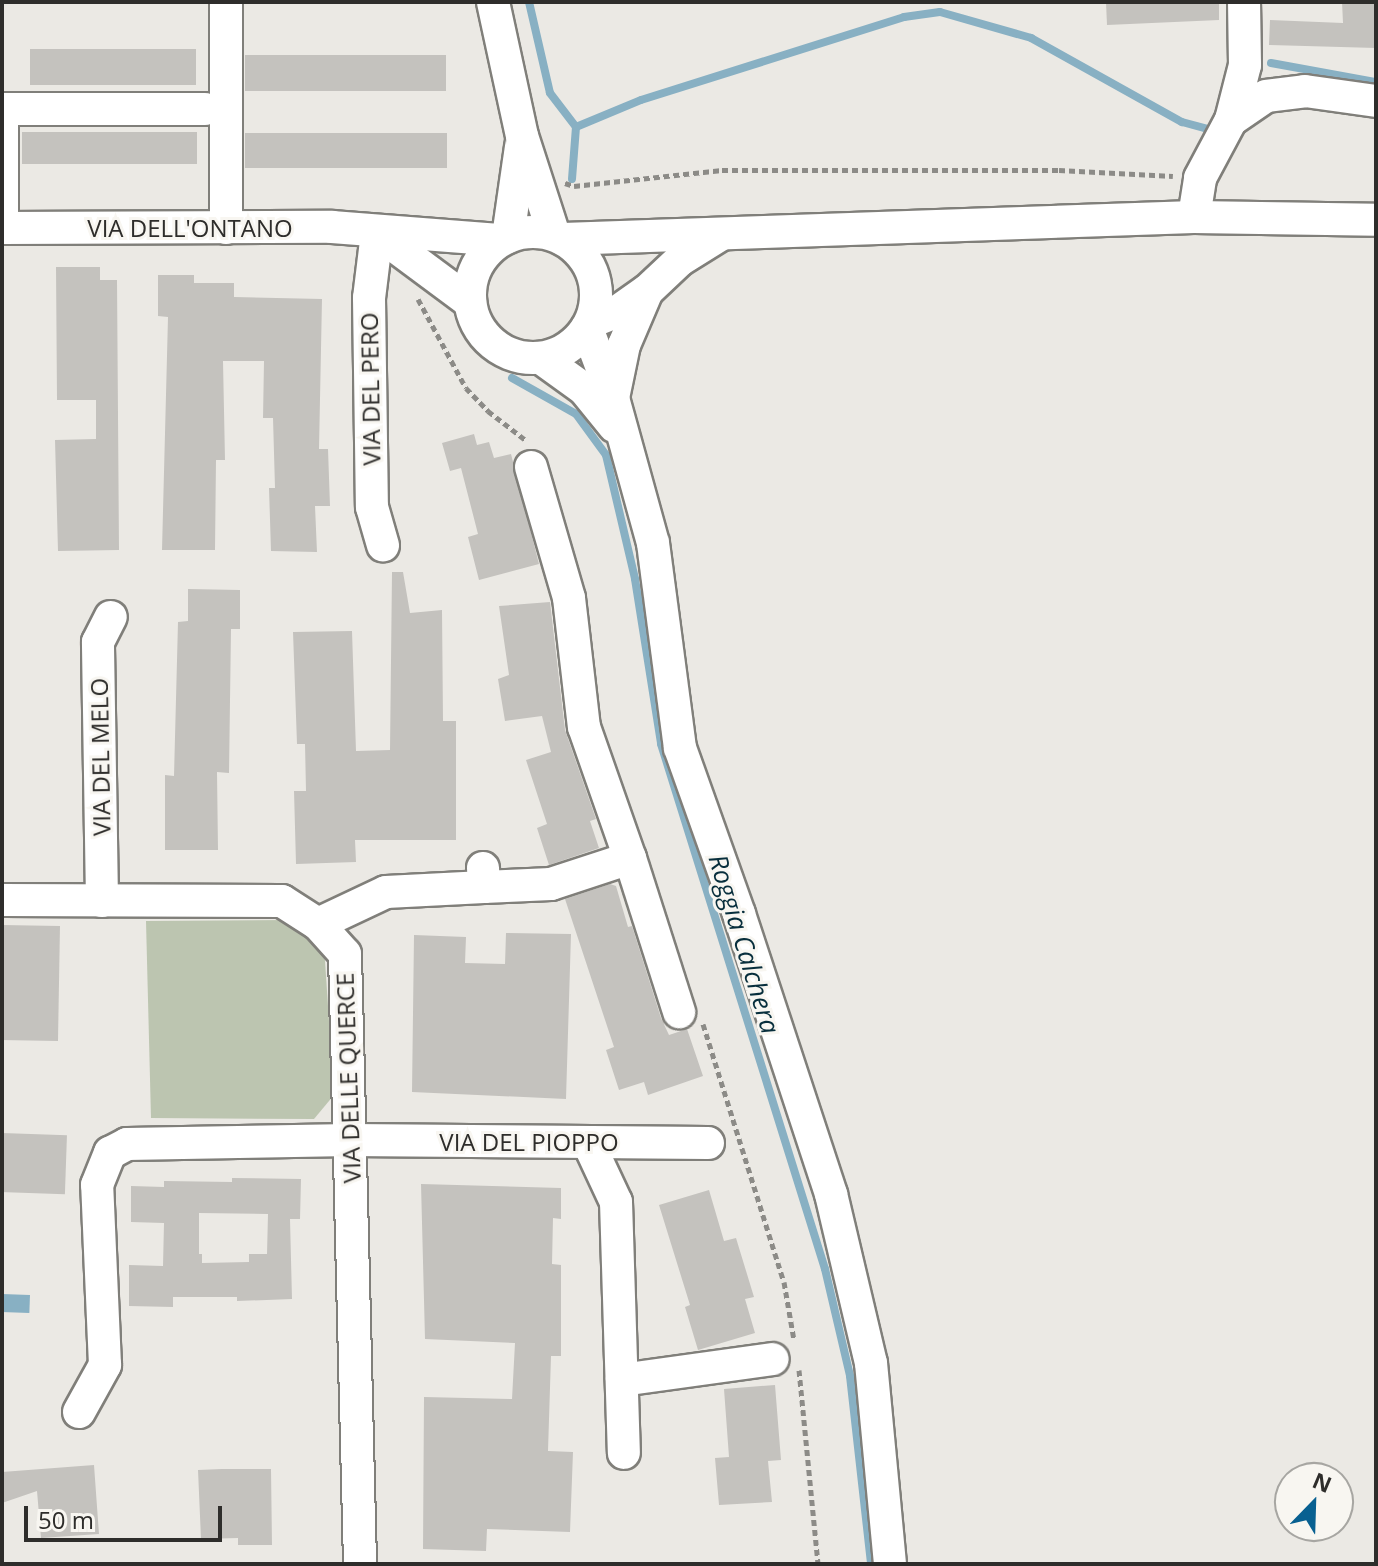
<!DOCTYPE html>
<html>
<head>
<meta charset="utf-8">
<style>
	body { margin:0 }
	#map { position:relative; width:1378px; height:1566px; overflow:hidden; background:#ebe9e4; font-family:"Open Sans",sans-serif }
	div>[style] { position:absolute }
	.green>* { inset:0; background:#bcc5b0 }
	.water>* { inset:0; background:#88b0c3; transform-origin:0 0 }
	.stream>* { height:8px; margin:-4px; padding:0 4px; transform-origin:4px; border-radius:4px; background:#88b0c3 }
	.building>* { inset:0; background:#c4c2be; transform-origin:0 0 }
	.path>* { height:5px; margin-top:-2.5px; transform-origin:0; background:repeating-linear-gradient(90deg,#8c8b87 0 6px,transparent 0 10px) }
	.roads { filter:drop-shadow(2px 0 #807f7a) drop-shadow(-2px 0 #807f7a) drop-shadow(0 2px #807f7a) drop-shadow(0 -2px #807f7a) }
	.minor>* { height:32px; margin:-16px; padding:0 16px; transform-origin:16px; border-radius:16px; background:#fff }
	.minor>.ring { margin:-16px; padding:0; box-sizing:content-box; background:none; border:32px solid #fff; border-radius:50% }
	span { translate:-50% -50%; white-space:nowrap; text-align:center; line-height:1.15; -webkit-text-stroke:6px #f8f6f1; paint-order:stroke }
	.street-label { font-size:24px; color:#2e2d2b }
	.water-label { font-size:26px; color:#072e3c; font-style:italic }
	.frame { position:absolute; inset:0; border:4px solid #2e2d2b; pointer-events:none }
	.north { position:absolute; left:1274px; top:1462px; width:80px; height:80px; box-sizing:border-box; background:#f8f6f1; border:2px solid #a7a6a2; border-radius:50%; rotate:23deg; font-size:22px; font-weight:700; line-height:32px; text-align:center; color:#2e2d2b }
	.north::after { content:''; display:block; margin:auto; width:28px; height:36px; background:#086091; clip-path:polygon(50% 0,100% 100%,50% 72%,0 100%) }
	.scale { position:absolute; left:24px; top:1506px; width:198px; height:36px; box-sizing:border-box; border:4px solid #2e2d2b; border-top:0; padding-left:10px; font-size:24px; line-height:28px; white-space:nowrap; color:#2e2d2b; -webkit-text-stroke:6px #f8f6f1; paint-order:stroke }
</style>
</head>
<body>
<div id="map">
	<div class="green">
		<div style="clip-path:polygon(288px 920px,324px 946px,334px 1095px,314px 1119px,151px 1118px,146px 921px)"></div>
	</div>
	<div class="water">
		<div style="left:2px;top:1294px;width:28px;height:18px;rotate:2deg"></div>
	</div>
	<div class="stream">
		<div style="left:529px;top:2px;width:93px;rotate:77deg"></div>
		<div style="left:550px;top:93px;width:43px;rotate:52.6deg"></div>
		<div style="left:1271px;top:63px;width:107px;rotate:10.3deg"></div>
		<div style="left:572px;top:179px;width:52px;rotate:-85.6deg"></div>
		<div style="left:576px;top:127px;width:70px;rotate:-22.6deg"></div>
		<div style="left:641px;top:100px;width:276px;rotate:-17.5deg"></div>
		<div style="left:904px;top:17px;width:36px;rotate:-8deg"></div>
		<div style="left:940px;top:12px;width:95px;rotate:15.9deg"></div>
		<div style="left:1031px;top:38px;width:173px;rotate:29.1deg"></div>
		<div style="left:1182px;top:122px;width:34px;rotate:15deg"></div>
		<div style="left:512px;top:378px;width:73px;rotate:29.4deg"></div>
		<div style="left:576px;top:414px;width:51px;rotate:53.8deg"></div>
		<div style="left:606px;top:455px;width:127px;rotate:76.8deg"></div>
		<div style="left:635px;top:579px;width:167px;rotate:81deg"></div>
		<div style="left:661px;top:744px;width:550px;rotate:72.65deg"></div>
		<div style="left:825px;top:1269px;width:110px;rotate:76.8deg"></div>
		<div style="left:850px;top:1376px;width:189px;rotate:83.6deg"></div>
	</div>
	<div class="building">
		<div style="clip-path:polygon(1106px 2px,1219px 2px,1219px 20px,1107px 25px)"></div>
		<div style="clip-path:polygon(1342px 2px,1376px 2px,1376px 48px,1269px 45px,1270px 20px,1343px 23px)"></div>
		<div style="left:196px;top:49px;width:36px;height:166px;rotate:90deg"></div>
		<div style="left:446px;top:55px;width:36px;height:201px;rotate:90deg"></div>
		<div style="left:197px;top:132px;width:32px;height:175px;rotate:90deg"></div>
		<div style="left:447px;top:133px;width:35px;height:202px;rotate:90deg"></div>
		<div style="clip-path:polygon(56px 267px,100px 267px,100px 280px,117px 280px,119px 550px,58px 551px,55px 440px,96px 439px,96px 400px,57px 400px)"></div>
		<div style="clip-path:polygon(158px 275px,194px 275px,194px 283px,234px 283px,234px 297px,322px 299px,319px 449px,328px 449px,330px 506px,315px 506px,317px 552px,271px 551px,269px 488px,275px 488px,273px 418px,263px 418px,264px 361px,223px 361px,225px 460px,216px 460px,215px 550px,162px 550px,168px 317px,158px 316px)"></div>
		<div style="clip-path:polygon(474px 434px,477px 445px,489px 442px,494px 458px,511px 454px,539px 564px,479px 580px,468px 537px,478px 534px,461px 468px,450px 471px,442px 443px)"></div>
		<div style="clip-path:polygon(392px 572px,403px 572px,410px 613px,442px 610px,443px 721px,456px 721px,456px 840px,355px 840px,356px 862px,296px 864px,294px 791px,306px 791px,305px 744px,297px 744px,293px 632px,352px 631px,356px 751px,390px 750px)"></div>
		<div style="clip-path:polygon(188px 589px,240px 590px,240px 629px,231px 629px,229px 773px,217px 772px,218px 850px,165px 850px,165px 775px,174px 776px,178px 622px,188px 621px)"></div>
		<div style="clip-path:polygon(550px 602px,565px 730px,596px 819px,590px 821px,599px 848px,549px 865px,537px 828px,547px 824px,526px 760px,551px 752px,542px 716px,505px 721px,498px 679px,509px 675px,499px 606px)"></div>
		<div style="clip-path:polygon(610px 884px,616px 886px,628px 927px,632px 926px,661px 1018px,669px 1035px,687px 1029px,703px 1076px,648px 1095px,644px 1082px,619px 1090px,606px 1050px,614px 1047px,565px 899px)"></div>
		<div style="left:2px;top:925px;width:58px;height:115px;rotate:1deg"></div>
		<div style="clip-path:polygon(506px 933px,571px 934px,566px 1099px,412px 1092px,414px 935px,466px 937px,465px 963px,505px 964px)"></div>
		<div style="left:2px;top:1133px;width:65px;height:59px;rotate:2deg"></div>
		<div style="clip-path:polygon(evenodd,232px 1178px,301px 1179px,300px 1219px,290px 1219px,292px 1299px,237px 1301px,237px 1297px,173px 1297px,173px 1307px,129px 1306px,129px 1265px,163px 1266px,164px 1223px,131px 1222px,131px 1186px,164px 1187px,164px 1181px,232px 1182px,232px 1178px,199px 1213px,268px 1214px,267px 1254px,249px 1254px,249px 1262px,202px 1263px,202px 1254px,199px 1254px,199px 1213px)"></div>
		<div style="clip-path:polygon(421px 1184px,561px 1188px,561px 1219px,553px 1218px,552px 1264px,561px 1265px,561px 1356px,551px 1356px,548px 1451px,573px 1452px,570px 1532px,487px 1529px,486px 1551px,423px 1549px,424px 1397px,512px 1399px,515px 1343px,425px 1339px)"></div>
		<div style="clip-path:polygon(709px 1190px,724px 1241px,736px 1238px,754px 1297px,745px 1299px,755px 1333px,698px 1350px,685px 1307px,690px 1305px,659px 1205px)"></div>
		<div style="clip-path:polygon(775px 1385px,781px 1460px,768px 1461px,772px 1502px,719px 1505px,715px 1458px,729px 1457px,724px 1389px)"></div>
		<div style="clip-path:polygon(94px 1465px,99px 1534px,41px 1538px,37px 1491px,2px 1503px,2px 1472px)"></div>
		<div style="clip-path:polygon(222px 1469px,271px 1469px,272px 1545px,238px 1545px,238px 1538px,201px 1539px,198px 1470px)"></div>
	</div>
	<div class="path">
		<div style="left:565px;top:183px;width:9px;rotate:18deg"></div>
		<div style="left:574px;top:186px;width:149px;rotate:-6.2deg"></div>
		<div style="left:722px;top:170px;width:337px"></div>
		<div style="left:1059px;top:170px;width:114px;rotate:3deg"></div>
		<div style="left:418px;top:299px;width:101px;rotate:61.7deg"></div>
		<div style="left:466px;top:388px;width:32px;rotate:46deg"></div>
		<div style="left:488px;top:411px;width:49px;rotate:37.6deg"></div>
		<div style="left:703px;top:1024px;width:270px;rotate:72.6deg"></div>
		<div style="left:784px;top:1282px;width:59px;rotate:80.2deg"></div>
		<div style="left:799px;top:1370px;width:195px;rotate:84.4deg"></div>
	</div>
	<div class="roads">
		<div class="minor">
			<div style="left:226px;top:2px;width:226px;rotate:90deg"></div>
			<div style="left:493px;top:2px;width:137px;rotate:77.8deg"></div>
			<div style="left:522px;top:136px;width:104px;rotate:72.1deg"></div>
			<div style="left:2px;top:109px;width:203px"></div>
			<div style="left:2px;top:117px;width:111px;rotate:90deg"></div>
			<div style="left:1231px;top:120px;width:42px;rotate:-34.4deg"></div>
			<div style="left:1266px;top:96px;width:39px;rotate:-7deg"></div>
			<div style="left:1305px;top:91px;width:72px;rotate:8deg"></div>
			<div style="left:1194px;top:217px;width:39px;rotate:-81deg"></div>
			<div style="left:1200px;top:178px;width:66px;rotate:-61.9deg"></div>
			<div style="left:1231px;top:120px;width:57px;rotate:-75.7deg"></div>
			<div style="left:1245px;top:65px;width:63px;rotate:-90.9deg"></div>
			<div style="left:2px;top:228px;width:330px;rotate:-0.2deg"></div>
			<div style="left:332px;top:227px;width:169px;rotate:4.4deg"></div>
			<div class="ring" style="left:470px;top:232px;width:94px;height:94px"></div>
			<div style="left:377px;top:233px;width:65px;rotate:97deg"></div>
			<div style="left:369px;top:298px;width:209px;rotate:89.2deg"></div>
			<div style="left:372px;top:507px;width:40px;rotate:74deg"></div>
			<div style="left:377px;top:233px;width:116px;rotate:36.6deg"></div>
			<div style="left:508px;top:237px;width:91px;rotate:-81.8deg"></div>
			<div style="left:563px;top:239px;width:631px;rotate:-2deg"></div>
			<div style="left:1194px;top:217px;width:182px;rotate:0.9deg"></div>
			<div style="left:591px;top:322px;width:29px;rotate:-22deg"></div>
			<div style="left:618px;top:311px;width:35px;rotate:-35deg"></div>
			<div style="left:647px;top:291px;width:45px;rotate:-43.2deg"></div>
			<div style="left:680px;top:260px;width:44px;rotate:-31.9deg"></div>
			<div style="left:587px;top:328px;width:75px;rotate:69.6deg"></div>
			<div style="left:613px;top:398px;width:150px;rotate:74.6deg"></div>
			<div style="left:653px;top:543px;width:207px;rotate:82.5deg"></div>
			<div style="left:680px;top:748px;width:176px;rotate:70.4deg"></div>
			<div style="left:739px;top:914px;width:295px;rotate:71.8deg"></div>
			<div style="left:831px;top:1194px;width:174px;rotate:76.7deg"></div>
			<div style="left:871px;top:1363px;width:202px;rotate:84.6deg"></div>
			<div style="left:541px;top:358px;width:53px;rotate:35.8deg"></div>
			<div style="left:584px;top:389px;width:48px;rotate:51deg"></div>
			<div style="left:613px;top:398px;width:54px;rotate:-78.3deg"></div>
			<div style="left:624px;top:345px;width:59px;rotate:-66.9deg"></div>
			<div style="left:531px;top:467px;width:136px;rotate:73.8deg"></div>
			<div style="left:569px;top:598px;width:130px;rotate:83.4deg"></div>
			<div style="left:584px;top:727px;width:139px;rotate:70.7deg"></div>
			<div style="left:484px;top:887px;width:67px;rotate:-2.6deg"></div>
			<div style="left:551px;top:884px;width:83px;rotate:-18.2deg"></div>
			<div style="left:630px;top:858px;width:162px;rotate:72.3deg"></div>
			<div style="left:2px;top:900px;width:280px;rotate:0.2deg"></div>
			<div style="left:282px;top:901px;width:43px;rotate:32.6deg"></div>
			<div style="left:318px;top:924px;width:40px;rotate:48deg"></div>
			<div style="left:345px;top:954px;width:610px;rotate:88.59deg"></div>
			<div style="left:102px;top:901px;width:259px;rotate:-90.9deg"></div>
			<div style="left:98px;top:642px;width:28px;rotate:-63deg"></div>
			<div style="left:318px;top:924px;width:75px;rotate:-25.2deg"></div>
			<div style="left:386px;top:892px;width:98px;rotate:-2.9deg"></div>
			<div style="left:484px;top:887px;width:19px;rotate:-93deg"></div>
			<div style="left:588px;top:1142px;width:66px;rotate:65deg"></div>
			<div style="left:616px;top:1202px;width:251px;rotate:88.2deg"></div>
			<div style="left:622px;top:1380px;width:152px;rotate:-7.9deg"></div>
			<div style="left:79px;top:1412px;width:54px;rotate:-61deg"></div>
			<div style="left:105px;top:1365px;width:180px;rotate:-92.5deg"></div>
			<div style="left:97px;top:1185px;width:35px;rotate:-68deg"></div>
			<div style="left:110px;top:1153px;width:19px;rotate:-28deg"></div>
			<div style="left:127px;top:1144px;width:223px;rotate:-1deg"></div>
			<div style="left:350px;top:1140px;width:358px;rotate:0.5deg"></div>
		</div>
	</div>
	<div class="street-label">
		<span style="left:190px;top:228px">VIA DELL'ONTANO</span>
		<span style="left:370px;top:389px;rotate:-91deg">VIA DEL PERO</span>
		<span style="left:100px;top:757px;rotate:-91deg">VIA DEL MELO</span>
		<span style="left:348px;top:1078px;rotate:-92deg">VIA DELLE QUERCE</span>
		<span style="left:529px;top:1142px">VIA DEL PIOPPO</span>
	</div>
	<div class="water-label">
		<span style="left:744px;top:944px;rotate:73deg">Roggia Calchera</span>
	</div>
	<div class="frame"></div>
	<div class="north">N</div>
	<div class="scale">50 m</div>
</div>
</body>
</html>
